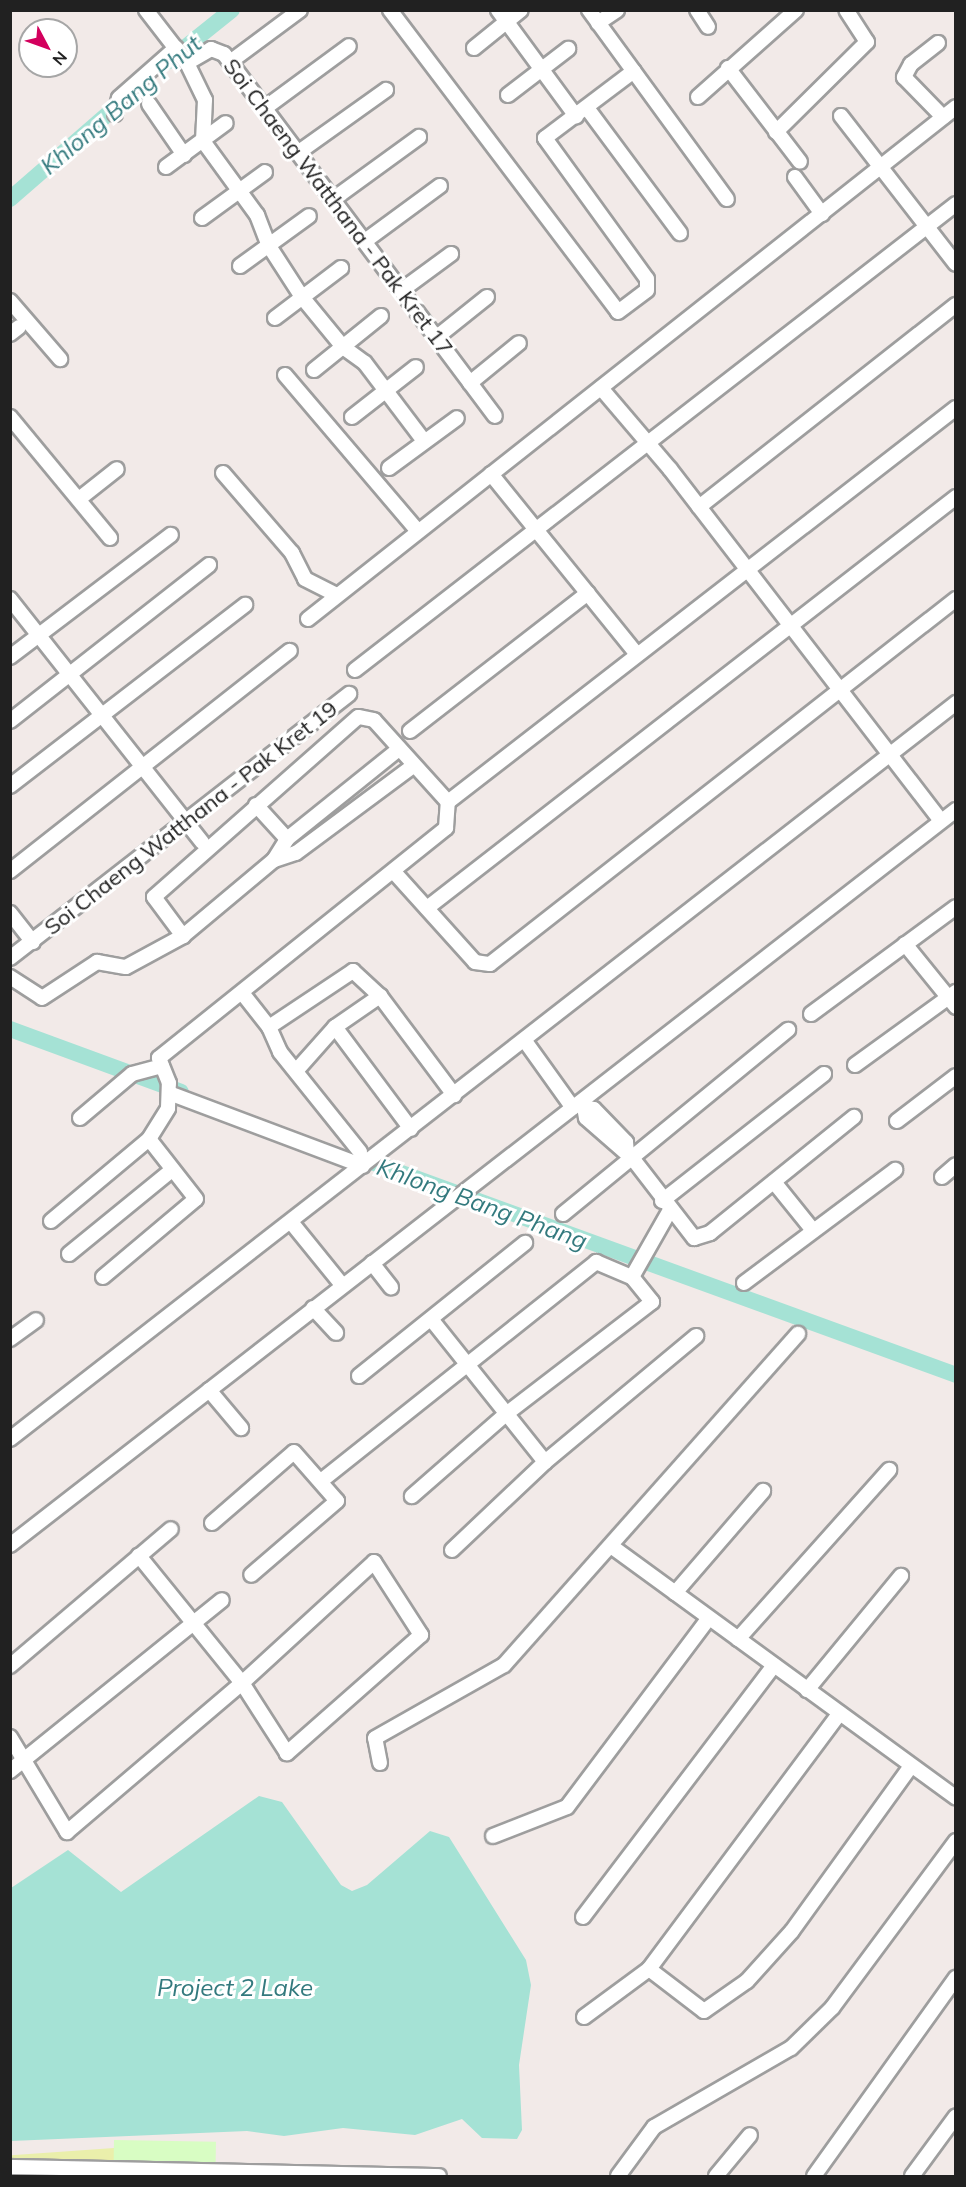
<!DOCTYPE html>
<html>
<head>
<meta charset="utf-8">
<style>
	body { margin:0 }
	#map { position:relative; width:966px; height:2187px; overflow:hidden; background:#f2eae8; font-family:Mulish,sans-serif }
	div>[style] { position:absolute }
	.grass>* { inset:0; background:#eaefab; transform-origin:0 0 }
	.park>* { inset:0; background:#d8fdc3; transform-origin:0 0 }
	.water>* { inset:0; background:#a5e2d5 }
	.river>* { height:16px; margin:-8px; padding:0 8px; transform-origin:8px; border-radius:8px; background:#a5e2d5 }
	.roads { filter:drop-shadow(2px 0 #9e9e9e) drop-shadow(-2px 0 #9e9e9e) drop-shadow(0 2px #9e9e9e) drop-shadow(0 -2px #9e9e9e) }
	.minor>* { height:14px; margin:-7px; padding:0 7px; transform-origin:7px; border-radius:7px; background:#fff }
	span { translate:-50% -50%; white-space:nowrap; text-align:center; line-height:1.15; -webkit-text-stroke:6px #fff; paint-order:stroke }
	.street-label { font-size:22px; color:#212121 }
	.water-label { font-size:24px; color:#337a7e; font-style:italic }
	.frame { position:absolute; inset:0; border:12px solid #212121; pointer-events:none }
	.north { position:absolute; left:18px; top:18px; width:60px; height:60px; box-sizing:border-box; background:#fff; border:2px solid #a6a6a6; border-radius:50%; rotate:131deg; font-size:16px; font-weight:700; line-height:24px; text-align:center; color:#212121 }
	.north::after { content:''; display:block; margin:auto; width:21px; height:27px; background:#d3005d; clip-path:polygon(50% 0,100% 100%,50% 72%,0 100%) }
</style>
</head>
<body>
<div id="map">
	<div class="grass">
		<div style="left:114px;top:2148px;width:16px;height:103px;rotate:86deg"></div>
	</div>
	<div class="park">
		<div style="left:114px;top:2140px;width:102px;height:24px;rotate:1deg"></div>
	</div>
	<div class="water">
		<div style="clip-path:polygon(259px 1796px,282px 1802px,341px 1885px,352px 1891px,367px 1885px,430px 1831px,449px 1837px,526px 1960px,531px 1985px,519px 2065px,522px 2130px,517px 2139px,482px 2138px,462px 2119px,415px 2135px,343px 2128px,284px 2136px,247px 2131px,11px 2141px,11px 1888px,68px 1850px,121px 1892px)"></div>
	</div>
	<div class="river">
		<div style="left:167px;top:62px;width:83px;rotate:-38.7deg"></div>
		<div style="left:10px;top:199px;width:152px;rotate:-41deg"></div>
		<div style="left:10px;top:1029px;width:182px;rotate:20.2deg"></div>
		<div style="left:355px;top:1156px;width:640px;rotate:20.02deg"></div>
	</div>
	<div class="roads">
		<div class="minor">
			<div style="left:146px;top:10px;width:67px;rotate:52.3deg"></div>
			<div style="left:187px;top:63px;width:28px;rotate:-30deg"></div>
			<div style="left:211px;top:49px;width:14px;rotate:21deg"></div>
			<div style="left:224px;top:54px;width:452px;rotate:53.2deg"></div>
			<div style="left:390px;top:10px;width:378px;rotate:52.9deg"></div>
			<div style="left:618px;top:312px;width:36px;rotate:-37deg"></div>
			<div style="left:647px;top:290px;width:11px;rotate:-90deg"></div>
			<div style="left:647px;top:279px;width:174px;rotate:-125.9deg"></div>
			<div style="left:545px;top:138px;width:111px;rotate:-37deg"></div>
			<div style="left:498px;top:10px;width:132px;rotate:53.7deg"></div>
			<div style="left:589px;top:10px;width:234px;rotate:53.9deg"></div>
			<div style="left:697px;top:10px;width:20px;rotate:57deg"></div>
			<div style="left:598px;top:23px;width:23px;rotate:-34deg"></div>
			<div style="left:938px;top:43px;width:34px;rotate:142deg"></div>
			<div style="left:911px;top:64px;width:15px;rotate:118deg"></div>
			<div style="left:904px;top:77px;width:56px;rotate:45.7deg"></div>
			<div style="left:474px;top:48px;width:60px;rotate:-39deg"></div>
			<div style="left:230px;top:62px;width:87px;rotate:-36.6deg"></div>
			<div style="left:187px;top:63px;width:41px;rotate:64.1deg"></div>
			<div style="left:205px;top:100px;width:41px;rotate:92.8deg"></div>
			<div style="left:203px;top:141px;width:92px;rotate:53.9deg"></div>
			<div style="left:257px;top:215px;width:33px;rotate:69deg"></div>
			<div style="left:269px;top:246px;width:61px;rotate:57.1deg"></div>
			<div style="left:302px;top:297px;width:65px;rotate:50.6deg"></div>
			<div style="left:343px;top:347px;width:27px;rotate:36deg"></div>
			<div style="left:365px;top:363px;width:98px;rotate:52.9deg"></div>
			<div style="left:728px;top:68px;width:118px;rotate:52.5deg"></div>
			<div style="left:508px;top:95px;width:76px;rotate:-37.5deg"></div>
			<div style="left:698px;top:97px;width:131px;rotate:-41.6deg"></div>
			<div style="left:149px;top:104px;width:62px;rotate:55.5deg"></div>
			<div style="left:265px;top:108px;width:104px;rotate:-36.4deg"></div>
			<div style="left:587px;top:108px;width:156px;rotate:53.4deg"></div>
			<div style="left:115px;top:114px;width:16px;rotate:-76deg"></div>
			<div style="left:119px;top:98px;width:76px;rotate:-41.3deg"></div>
			<div style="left:841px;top:116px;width:187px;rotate:52.2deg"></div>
			<div style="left:776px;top:132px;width:128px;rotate:-44.7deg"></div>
			<div style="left:867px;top:42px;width:38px;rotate:-123deg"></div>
			<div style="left:299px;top:152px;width:107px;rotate:-35.5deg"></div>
			<div style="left:166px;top:167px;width:74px;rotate:-36.3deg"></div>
			<div style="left:795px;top:177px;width:46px;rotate:53.9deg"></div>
			<div style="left:335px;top:198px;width:104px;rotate:-36deg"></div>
			<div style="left:202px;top:218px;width:78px;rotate:-36.1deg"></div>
			<div style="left:365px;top:241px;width:93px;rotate:-36.3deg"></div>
			<div style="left:240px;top:266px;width:85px;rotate:-35.9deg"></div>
			<div style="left:402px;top:290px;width:61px;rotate:-36.3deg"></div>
			<div style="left:10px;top:301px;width:77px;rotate:49.2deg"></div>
			<div style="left:275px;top:318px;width:83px;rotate:-37.1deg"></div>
			<div style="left:10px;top:334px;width:11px;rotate:-38deg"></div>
			<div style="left:437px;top:337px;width:64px;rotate:-38.7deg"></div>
			<div style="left:314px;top:370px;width:86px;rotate:-38.9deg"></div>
			<div style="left:285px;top:375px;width:205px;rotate:49.6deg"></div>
			<div style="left:470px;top:383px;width:63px;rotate:-39.2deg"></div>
			<div style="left:601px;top:388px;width:106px;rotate:49.6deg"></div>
			<div style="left:670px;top:469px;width:444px;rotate:52.4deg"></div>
			<div style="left:10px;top:417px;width:157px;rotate:50.4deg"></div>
			<div style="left:352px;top:417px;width:81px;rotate:-38deg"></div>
			<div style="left:389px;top:468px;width:84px;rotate:-36.3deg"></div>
			<div style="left:223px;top:473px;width:106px;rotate:49.2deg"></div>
			<div style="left:292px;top:553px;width:29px;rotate:63deg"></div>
			<div style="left:305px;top:579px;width:36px;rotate:27deg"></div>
			<div style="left:491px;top:474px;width:232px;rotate:51deg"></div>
			<div style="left:79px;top:499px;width:48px;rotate:-38.3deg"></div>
			<div style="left:699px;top:507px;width:327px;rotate:-38.2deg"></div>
			<div style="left:10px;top:599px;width:310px;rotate:51.7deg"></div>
			<div style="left:308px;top:619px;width:826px;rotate:-38.31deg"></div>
			<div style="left:10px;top:657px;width:202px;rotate:-37.2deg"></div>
			<div style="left:355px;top:670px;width:760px;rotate:-37.79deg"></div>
			<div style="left:10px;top:721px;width:253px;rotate:-38.1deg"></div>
			<div style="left:410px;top:731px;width:225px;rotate:-37.8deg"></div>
			<div style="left:10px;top:786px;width:297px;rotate:-37.6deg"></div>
			<div style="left:448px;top:802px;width:643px;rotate:-37.8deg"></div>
			<div style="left:256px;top:805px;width:46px;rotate:47.6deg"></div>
			<div style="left:274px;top:860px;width:23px;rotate:-18deg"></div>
			<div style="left:296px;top:853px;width:146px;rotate:-36.6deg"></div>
			<div style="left:10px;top:871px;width:356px;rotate:-38.2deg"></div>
			<div style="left:394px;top:872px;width:121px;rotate:48deg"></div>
			<div style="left:475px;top:962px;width:15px;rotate:8deg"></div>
			<div style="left:490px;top:964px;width:592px;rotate:-38.07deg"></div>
			<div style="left:427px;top:908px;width:670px;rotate:-37.84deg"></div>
			<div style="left:10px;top:913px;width:37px;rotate:52deg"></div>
			<div style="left:905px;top:944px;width:81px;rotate:51deg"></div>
			<div style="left:10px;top:958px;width:430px;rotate:-37.9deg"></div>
			<div style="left:10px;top:977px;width:38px;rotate:33deg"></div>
			<div style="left:42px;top:998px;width:66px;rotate:-33.2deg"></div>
			<div style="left:97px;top:962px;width:29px;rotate:10deg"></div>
			<div style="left:126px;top:967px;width:65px;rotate:-28.5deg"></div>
			<div style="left:183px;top:936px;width:119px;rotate:-39.9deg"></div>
			<div style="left:274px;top:860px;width:25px;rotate:-58deg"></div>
			<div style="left:287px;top:839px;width:144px;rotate:-38.8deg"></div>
			<div style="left:243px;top:994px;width:42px;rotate:51.8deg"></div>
			<div style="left:269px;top:1027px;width:27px;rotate:66deg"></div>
			<div style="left:280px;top:1052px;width:128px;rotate:51.3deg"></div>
			<div style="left:811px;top:1014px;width:180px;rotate:-36.4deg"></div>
			<div style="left:269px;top:1027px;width:101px;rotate:-33.7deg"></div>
			<div style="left:353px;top:971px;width:37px;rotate:43deg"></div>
			<div style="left:380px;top:996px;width:124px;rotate:53.2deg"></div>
			<div style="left:335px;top:1027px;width:127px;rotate:53.3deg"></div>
			<div style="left:525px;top:1041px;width:82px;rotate:54.4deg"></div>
			<div style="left:855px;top:1065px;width:125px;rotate:-35.9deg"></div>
			<div style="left:296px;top:1071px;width:59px;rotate:-48.4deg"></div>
			<div style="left:335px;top:1027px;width:55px;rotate:-34.6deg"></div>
			<div style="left:169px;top:1093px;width:207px;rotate:20.6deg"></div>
			<div style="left:583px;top:1101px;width:17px;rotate:80deg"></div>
			<div style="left:586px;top:1118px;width:62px;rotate:41.1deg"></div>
			<div style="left:633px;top:1159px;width:100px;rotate:52.3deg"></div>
			<div style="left:694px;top:1238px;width:17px;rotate:-17deg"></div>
			<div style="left:710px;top:1233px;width:185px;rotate:-38.9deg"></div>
			<div style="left:585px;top:1107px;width:9px;rotate:13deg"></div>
			<div style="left:594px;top:1109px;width:46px;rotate:45.9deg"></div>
			<div style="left:626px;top:1142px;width:11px;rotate:85deg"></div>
			<div style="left:80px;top:1118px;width:68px;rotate:-40.2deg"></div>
			<div style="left:132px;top:1074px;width:31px;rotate:-15deg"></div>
			<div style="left:897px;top:1121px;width:74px;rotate:-37.3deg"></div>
			<div style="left:942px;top:1177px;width:18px;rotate:-41deg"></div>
			<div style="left:774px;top:1182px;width:59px;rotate:51.2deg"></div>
			<div style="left:662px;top:1201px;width:206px;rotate:-38.1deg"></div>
			<div style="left:563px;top:1214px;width:291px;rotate:-39.3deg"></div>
			<div style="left:51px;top:1221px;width:128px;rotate:-39.9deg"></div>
			<div style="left:149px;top:1139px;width:36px;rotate:-58deg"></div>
			<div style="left:168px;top:1108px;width:25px;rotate:-88deg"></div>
			<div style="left:169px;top:1083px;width:27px;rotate:-112deg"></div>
			<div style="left:159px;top:1058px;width:368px;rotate:-38.7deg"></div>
			<div style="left:446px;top:828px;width:26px;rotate:-86deg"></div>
			<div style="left:448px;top:802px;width:110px;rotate:-132.1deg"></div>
			<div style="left:374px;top:720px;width:16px;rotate:-169deg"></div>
			<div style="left:358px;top:717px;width:272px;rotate:138.6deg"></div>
			<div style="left:154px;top:897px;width:49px;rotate:53.4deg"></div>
			<div style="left:291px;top:1222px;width:81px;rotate:51deg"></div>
			<div style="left:69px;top:1254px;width:133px;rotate:-39.2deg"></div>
			<div style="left:372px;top:1263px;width:31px;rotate:52deg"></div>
			<div style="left:103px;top:1277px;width:121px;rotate:-40deg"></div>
			<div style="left:196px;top:1199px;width:76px;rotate:-128.1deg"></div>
			<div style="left:632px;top:1277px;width:77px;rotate:-60.4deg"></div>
			<div style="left:744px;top:1283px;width:189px;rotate:-36.8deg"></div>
			<div style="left:313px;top:1308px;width:34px;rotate:47deg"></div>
			<div style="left:431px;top:1319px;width:183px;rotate:51.4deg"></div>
			<div style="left:10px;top:1339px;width:32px;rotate:-36deg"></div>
			<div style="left:359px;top:1376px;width:213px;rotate:-38.7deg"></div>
			<div style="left:209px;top:1390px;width:50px;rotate:49.9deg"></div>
			<div style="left:10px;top:1439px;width:1199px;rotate:-37.88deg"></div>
			<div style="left:321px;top:1481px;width:352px;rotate:-38.5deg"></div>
			<div style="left:596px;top:1262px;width:39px;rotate:23deg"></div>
			<div style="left:632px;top:1277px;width:32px;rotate:51deg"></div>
			<div style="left:652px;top:1302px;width:184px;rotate:142.5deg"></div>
			<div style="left:506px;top:1414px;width:125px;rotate:138.9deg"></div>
			<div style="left:212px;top:1523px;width:108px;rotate:-40.9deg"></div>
			<div style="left:294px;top:1452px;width:65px;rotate:48.7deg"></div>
			<div style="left:337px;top:1501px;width:113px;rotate:139.3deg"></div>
			<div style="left:10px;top:1545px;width:1198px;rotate:-37.85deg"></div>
			<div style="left:611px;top:1546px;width:427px;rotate:36.1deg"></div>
			<div style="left:452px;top:1550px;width:128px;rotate:-43.4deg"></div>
			<div style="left:545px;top:1462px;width:197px;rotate:-39.8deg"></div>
			<div style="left:675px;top:1593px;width:135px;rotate:-49.2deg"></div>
			<div style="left:738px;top:1639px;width:227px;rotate:-48.2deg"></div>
			<div style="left:10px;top:1666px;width:211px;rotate:-40.4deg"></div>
			<div style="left:807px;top:1690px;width:148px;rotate:-50.5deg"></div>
			<div style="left:10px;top:1737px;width:111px;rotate:59deg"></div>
			<div style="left:67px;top:1832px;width:230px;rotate:-40.4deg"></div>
			<div style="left:242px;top:1683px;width:179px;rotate:-42.5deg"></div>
			<div style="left:374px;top:1562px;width:87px;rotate:57.2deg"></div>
			<div style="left:421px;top:1635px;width:179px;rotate:138.6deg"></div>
			<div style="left:287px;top:1753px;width:83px;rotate:-122.7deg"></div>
			<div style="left:242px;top:1683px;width:164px;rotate:-129deg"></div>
			<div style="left:380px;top:1763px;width:25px;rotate:-101deg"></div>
			<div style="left:375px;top:1738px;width:148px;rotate:-29.5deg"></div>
			<div style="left:504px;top:1665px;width:443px;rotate:-48.4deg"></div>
			<div style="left:10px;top:1771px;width:272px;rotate:-38.9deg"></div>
			<div style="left:493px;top:1836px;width:79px;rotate:-21.4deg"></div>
			<div style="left:567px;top:1807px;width:236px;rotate:-53.1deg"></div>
			<div style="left:583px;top:1917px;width:316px;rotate:-52.8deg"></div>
			<div style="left:649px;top:1969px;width:319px;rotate:-53.3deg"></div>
			<div style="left:584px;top:2017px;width:81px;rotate:-36.4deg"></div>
			<div style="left:649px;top:1969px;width:69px;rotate:37.4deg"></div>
			<div style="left:704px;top:2011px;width:52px;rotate:-34.9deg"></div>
			<div style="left:747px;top:1981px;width:67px;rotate:-48deg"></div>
			<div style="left:792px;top:1931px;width:203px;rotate:-54.2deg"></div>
			<div style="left:10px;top:2167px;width:429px;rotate:1.2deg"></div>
			<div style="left:618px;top:2176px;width:61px;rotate:-53.7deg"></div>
			<div style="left:654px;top:2127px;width:158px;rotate:-30deg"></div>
			<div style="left:791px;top:2048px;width:57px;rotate:-44.3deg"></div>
			<div style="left:832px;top:2008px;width:208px;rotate:-53.4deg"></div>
			<div style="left:716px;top:2176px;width:53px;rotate:-50.3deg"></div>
			<div style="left:814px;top:2176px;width:244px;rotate:-54.4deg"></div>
			<div style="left:912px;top:2176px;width:74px;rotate:-53.7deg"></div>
		</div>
	</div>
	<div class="street-label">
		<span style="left:338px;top:207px;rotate:53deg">Soi Chaeng Watthana - Pak Kret 17</span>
		<span style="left:191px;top:818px;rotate:-38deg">Soi Chaeng Watthana - Pak Kret 19</span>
	</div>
	<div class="water-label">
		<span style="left:121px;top:105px;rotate:-40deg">Khlong Bang Phut</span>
		<span style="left:482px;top:1204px;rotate:20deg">Khlong Bang Phang</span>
		<span style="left:235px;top:1988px">Project 2 Lake</span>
	</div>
	<div class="frame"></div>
	<div class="north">N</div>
</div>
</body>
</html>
